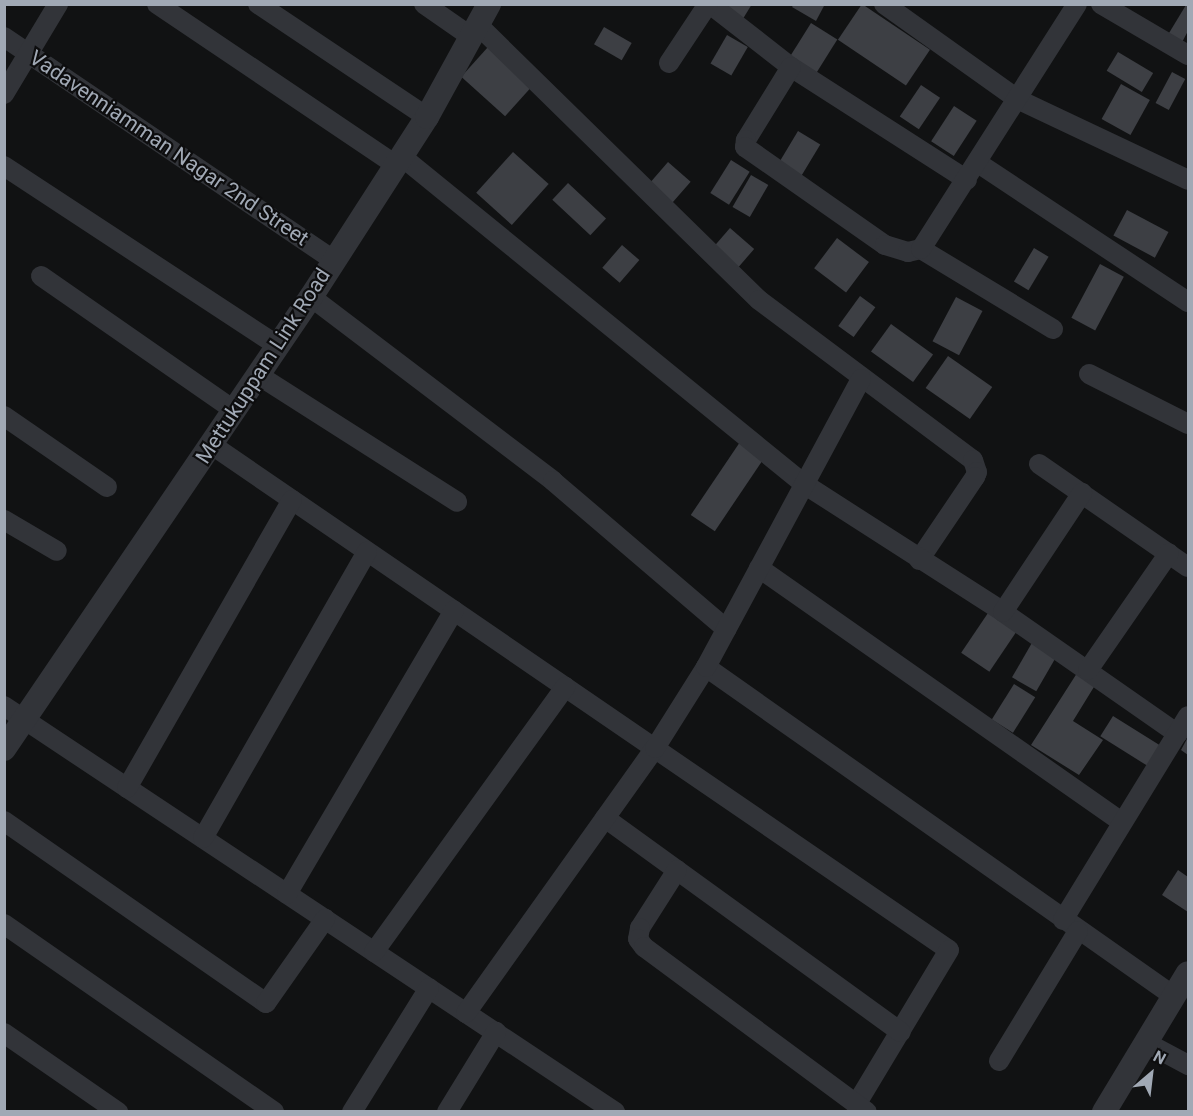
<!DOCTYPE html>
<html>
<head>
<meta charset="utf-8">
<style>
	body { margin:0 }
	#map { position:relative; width:1193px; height:1116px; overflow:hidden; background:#111213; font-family:Roboto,sans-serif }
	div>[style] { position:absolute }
	.building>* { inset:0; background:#3d3f44; transform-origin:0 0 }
	.minor>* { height:20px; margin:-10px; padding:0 10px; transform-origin:10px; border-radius:10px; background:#323439 }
	.tertiary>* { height:24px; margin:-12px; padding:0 12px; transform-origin:12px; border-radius:12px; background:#323439 }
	span { translate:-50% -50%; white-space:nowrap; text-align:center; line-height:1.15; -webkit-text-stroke:4.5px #0d0d0e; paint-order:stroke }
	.street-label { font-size:21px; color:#a1a9b5 }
	.frame { position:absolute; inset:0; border:6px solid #a1a9b5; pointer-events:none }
	.north { position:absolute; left:1121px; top:1044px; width:60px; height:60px; -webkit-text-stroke:4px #0d0d0e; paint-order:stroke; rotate:28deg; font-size:16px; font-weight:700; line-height:24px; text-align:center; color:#a1a9b5 }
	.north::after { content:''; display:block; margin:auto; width:21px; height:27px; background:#a1a9b5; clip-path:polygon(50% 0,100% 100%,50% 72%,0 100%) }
</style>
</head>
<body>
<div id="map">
	<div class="building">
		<div style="clip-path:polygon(719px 4px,752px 4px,741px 22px)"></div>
		<div style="clip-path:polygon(794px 4px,825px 4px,816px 21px,792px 7px)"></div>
		<div style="left:862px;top:4px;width:82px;height:43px;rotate:34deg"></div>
		<div style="clip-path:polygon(1186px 5px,1188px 7px,1188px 31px,1180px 46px,1166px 38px)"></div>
		<div style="left:811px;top:23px;width:31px;height:44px;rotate:32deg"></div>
		<div style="left:604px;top:27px;width:32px;height:20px;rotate:30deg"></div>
		<div style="left:727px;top:35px;width:24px;height:33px;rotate:30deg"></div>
		<div style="left:488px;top:47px;width:59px;height:40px;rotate:42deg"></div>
		<div style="left:1118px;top:52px;width:41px;height:22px;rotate:31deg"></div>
		<div style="left:1172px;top:72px;width:15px;height:35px;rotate:28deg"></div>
		<div style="left:1121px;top:84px;width:33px;height:40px;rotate:29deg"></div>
		<div style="left:921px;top:85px;width:23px;height:38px;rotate:34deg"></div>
		<div style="left:954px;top:106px;width:27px;height:42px;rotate:33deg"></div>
		<div style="left:798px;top:131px;width:26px;height:39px;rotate:31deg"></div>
		<div style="left:513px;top:152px;width:48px;height:55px;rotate:42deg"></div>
		<div style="left:731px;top:160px;width:22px;height:39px;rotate:32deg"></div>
		<div style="left:668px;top:162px;width:30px;height:30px;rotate:41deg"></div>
		<div style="left:751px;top:175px;width:20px;height:37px;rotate:30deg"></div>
		<div style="left:568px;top:183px;width:52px;height:23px;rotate:43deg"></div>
		<div style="left:1127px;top:210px;width:47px;height:29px;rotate:28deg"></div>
		<div style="left:730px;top:228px;width:32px;height:28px;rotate:41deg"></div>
		<div style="left:837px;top:238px;width:40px;height:38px;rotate:37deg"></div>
		<div style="left:622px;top:245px;width:23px;height:30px;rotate:41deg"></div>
		<div style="left:1034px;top:248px;width:17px;height:39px;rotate:31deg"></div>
		<div style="left:1100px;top:264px;width:27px;height:61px;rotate:28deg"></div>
		<div style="left:860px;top:296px;width:19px;height:37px;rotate:36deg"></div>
		<div style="left:956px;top:297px;width:30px;height:50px;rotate:28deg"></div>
		<div style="left:891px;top:324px;width:52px;height:34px;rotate:36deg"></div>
		<div style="left:948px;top:356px;width:54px;height:39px;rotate:35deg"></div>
		<div style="left:740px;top:442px;width:29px;height:88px;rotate:34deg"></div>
		<div style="left:988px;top:613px;width:34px;height:48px;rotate:34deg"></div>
		<div style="left:1033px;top:641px;width:28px;height:42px;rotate:30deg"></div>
		<div style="clip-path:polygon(1079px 670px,1097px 682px,1073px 721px,1103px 740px,1079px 775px,1031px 745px)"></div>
		<div style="left:1014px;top:684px;width:25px;height:42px;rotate:32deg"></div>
		<div style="left:1113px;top:716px;width:59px;height:24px;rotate:32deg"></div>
		<div style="clip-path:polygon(1188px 737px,1188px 755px,1181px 750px)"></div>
		<div style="clip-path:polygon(1178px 870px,1188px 877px,1188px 912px,1162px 895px)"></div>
	</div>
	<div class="minor">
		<div style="left:157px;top:4px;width:288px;rotate:34deg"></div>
		<div style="left:258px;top:4px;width:203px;rotate:33.8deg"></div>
		<div style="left:424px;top:4px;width:56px;rotate:34.8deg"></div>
		<div style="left:710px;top:4px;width:103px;rotate:37.9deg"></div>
		<div style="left:791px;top:67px;width:209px;rotate:32.7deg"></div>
		<div style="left:884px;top:4px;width:163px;rotate:35.5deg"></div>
		<div style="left:1017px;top:99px;width:189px;rotate:25.3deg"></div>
		<div style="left:1101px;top:4px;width:101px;rotate:30.4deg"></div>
		<div style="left:478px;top:25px;width:393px;rotate:44.4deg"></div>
		<div style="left:759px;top:300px;width:267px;rotate:36.8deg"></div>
		<div style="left:973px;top:460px;width:13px;rotate:72deg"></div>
		<div style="left:977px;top:472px;width:5px;rotate:112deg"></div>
		<div style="left:975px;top:477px;width:100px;rotate:124deg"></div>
		<div style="left:4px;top:37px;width:397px;rotate:34.1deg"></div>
		<div style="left:669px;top:63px;width:71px;rotate:-56.5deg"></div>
		<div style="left:791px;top:67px;width:86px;rotate:121.7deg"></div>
		<div style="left:746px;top:140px;width:7px;rotate:98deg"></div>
		<div style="left:745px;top:147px;width:171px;rotate:35deg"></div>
		<div style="left:885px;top:245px;width:24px;rotate:17deg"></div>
		<div style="left:908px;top:252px;width:13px;rotate:-13deg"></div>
		<div style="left:4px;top:94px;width:105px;rotate:-59deg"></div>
		<div style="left:401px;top:156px;width:520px;rotate:39.14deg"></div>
		<div style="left:804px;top:484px;width:237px;rotate:32.7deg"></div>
		<div style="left:1003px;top:612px;width:213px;rotate:34.9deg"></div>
		<div style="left:978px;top:163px;width:252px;rotate:33.5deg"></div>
		<div style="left:4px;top:166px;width:326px;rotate:33.3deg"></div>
		<div style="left:41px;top:276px;width:235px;rotate:34.8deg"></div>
		<div style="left:311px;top:297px;width:304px;rotate:37.2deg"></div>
		<div style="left:553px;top:481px;width:228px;rotate:40.5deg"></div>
		<div style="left:1053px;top:329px;width:154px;rotate:-148.8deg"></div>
		<div style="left:921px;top:249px;width:290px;rotate:-57.5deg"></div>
		<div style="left:1089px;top:374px;width:111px;rotate:26.8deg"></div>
		<div style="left:258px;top:375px;width:236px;rotate:32.5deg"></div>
		<div style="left:4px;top:416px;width:125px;rotate:34.6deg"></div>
		<div style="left:212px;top:445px;width:893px;rotate:34.42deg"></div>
		<div style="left:949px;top:950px;width:181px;rotate:121deg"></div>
		<div style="left:1039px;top:464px;width:181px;rotate:34.7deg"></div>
		<div style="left:4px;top:520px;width:61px;rotate:30.3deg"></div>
		<div style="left:759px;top:568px;width:443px;rotate:35deg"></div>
		<div style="left:1003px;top:612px;width:143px;rotate:-56.4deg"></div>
		<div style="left:706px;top:667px;width:573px;rotate:35.13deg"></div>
		<div style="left:1088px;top:670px;width:142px;rotate:-55.3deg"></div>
		<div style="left:4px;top:706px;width:734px;rotate:33.6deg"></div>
		<div style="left:127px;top:788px;width:332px;rotate:-60.2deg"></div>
		<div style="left:605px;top:818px;width:365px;rotate:35.9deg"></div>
		<div style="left:4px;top:821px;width:319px;rotate:34.8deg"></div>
		<div style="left:266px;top:1003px;width:103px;rotate:-54.9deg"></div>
		<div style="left:203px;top:838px;width:330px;rotate:-60.2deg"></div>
		<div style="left:677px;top:870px;width:69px;rotate:122.5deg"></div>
		<div style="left:640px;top:928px;width:11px;rotate:100deg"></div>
		<div style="left:638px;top:939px;width:10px;rotate:53deg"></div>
		<div style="left:644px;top:947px;width:277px;rotate:36.5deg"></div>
		<div style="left:287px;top:894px;width:329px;rotate:-59.5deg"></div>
		<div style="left:1063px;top:920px;width:239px;rotate:-58.5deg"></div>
		<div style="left:4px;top:924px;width:329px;rotate:34.8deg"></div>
		<div style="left:374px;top:952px;width:327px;rotate:-54.2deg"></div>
		<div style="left:466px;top:1013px;width:325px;rotate:-54.5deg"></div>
		<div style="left:655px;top:748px;width:96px;rotate:-57.8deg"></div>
		<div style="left:706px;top:667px;width:327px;rotate:-61.7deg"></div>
		<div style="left:4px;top:1033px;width:139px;rotate:34.7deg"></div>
		<div style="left:1147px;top:1043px;width:47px;rotate:28.2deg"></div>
		<div style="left:999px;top:1061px;width:152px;rotate:-58.7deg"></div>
		<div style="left:352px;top:1112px;width:146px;rotate:-58.2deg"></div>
		<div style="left:447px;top:1112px;width:94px;rotate:-58.5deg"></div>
	</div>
	<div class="tertiary">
		<div style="left:4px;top:749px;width:546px;rotate:-55.82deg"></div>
		<div style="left:311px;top:297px;width:214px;rotate:-57.2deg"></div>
		<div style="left:427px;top:117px;width:129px;rotate:-61.2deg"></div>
		<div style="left:1104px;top:1112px;width:162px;rotate:-58.9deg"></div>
	</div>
	<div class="street-label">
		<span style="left:169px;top:148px;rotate:34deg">Vadavenniamman Nagar 2nd Street</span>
		<span style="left:263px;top:366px;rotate:-57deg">Mettukuppam Link Road</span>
	</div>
	<div class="frame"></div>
	<div class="north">N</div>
</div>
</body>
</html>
